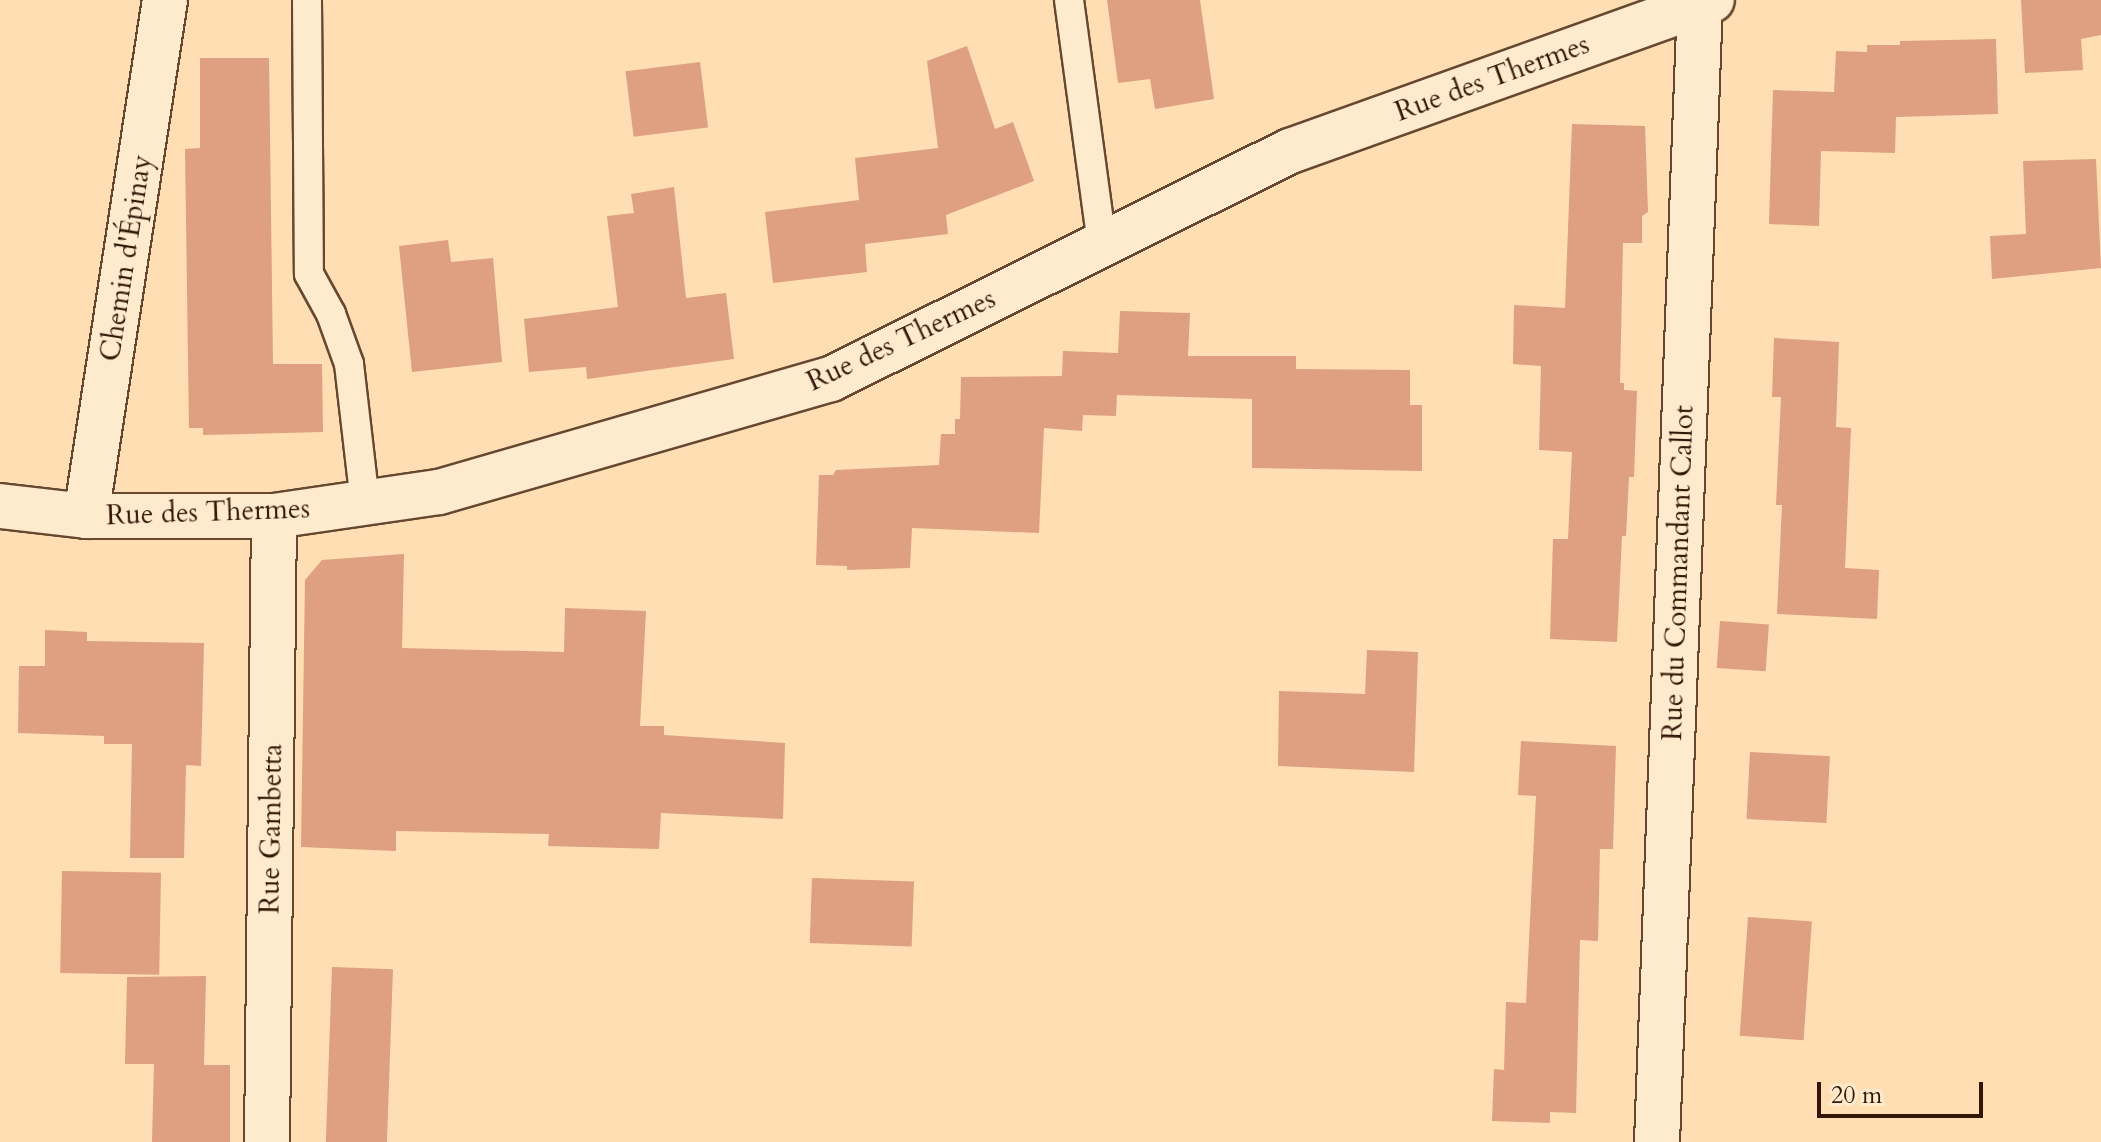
<!DOCTYPE html>
<html>
<head>
<meta charset="utf-8">
<style>
	body { margin:0 }
	#map { position:relative; width:2101px; height:1142px; overflow:hidden; background:#fedeb2; font-family:Cardo,serif }
	div>[style] { position:absolute }
	.building>* { inset:0; background:#df9f81; transform-origin:0 0 }
	.roads { filter:drop-shadow(2px 0 #664830) drop-shadow(-2px 0 #664830) drop-shadow(0 2px #664830) drop-shadow(0 -2px #664830) }
	.lane>* { height:28px; margin:-14px; padding:0 14px; transform-origin:14px; border-radius:14px; background:#feeacd }
	.street>* { height:44px; margin:-22px; padding:0 22px; transform-origin:22px; border-radius:22px; background:#feeacd }
	span { translate:-50% -50%; white-space:nowrap; text-align:center; line-height:1.15; -webkit-text-stroke:6px #feeacd; paint-order:stroke }
	.street-label { font-size:28px; color:#331605 }
	.scale { position:absolute; left:1817px; top:1082px; width:166px; height:36px; box-sizing:border-box; border:4px solid #331605; border-top:0; padding-left:10px; font-size:24px; line-height:28px; white-space:nowrap; color:#331605; -webkit-text-stroke:6px #feeacd; paint-order:stroke }
</style>
</head>
<body>
<div id="map">
	<div class="building">
		<div style="clip-path:polygon(1107px 0,1200px 0,1214px 99px,1155px 109px,1150px 79px,1118px 83px)"></div>
		<div style="clip-path:polygon(2021px 0,2101px 0,2101px 35px,2081px 39px,2083px 70px,2025px 73px)"></div>
		<div style="clip-path:polygon(1996px 39px,1998px 114px,1896px 117px,1895px 153px,1821px 151px,1819px 226px,1769px 224px,1773px 90px,1834px 92px,1836px 51px,1867px 52px,1867px 45px,1900px 45px,1900px 41px)"></div>
		<div style="clip-path:polygon(967px 46px,995px 129px,1013px 122px,1034px 181px,946px 215px,948px 234px,865px 244px,867px 272px,773px 283px,765px 212px,859px 200px,855px 158px,938px 148px,927px 61px)"></div>
		<div style="clip-path:polygon(200px 58px,269px 58px,273px 364px,322px 364px,323px 432px,203px 435px,203px 428px,189px 428px,185px 149px,200px 148px)"></div>
		<div style="left:700px;top:62px;width:66px;height:75px;rotate:83deg"></div>
		<div style="clip-path:polygon(1572px 124px,1645px 126px,1648px 212px,1642px 216px,1642px 243px,1623px 243px,1620px 383px,1624px 383px,1624px 390px,1637px 391px,1634px 477px,1629px 477px,1626px 536px,1622px 536px,1617px 642px,1550px 639px,1553px 539px,1568px 539px,1572px 452px,1539px 450px,1541px 366px,1513px 364px,1514px 305px,1565px 308px)"></div>
		<div style="clip-path:polygon(2096px 159px,2101px 268px,1992px 279px,1990px 236px,2026px 234px,2023px 161px)"></div>
		<div style="clip-path:polygon(674px 187px,686px 298px,726px 293px,734px 359px,587px 379px,586px 367px,529px 372px,524px 319px,618px 307px,607px 216px,634px 213px,631px 194px)"></div>
		<div style="clip-path:polygon(448px 240px,451px 262px,493px 258px,502px 362px,412px 372px,399px 246px)"></div>
		<div style="clip-path:polygon(1120px 311px,1190px 313px,1188px 356px,1296px 356px,1296px 369px,1410px 370px,1410px 405px,1422px 405px,1422px 471px,1252px 468px,1252px 399px,1117px 395px,1116px 416px,1083px 415px,1082px 431px,1044px 428px,1039px 533px,912px 528px,910px 568px,847px 570px,847px 566px,816px 565px,819px 475px,833px 475px,836px 470px,939px 465px,941px 434px,955px 434px,955px 419px,960px 419px,961px 377px,1062px 376px,1063px 351px,1118px 353px)"></div>
		<div style="clip-path:polygon(1774px 338px,1839px 342px,1836px 427px,1851px 428px,1845px 568px,1879px 570px,1877px 619px,1777px 614px,1782px 505px,1776px 505px,1781px 397px,1772px 397px)"></div>
		<div style="clip-path:polygon(404px 554px,402px 648px,564px 652px,565px 608px,646px 611px,640px 726px,664px 726px,664px 735px,785px 743px,783px 819px,661px 813px,659px 849px,548px 846px,549px 834px,396px 831px,396px 851px,301px 847px,305px 580px,322px 560px)"></div>
		<div style="left:1720px;top:621px;width:49px;height:47px;rotate:4deg"></div>
		<div style="clip-path:polygon(45px 630px,87px 632px,87px 641px,204px 643px,201px 766px,186px 765px,184px 858px,130px 858px,132px 744px,104px 744px,104px 736px,18px 733px,19px 666px,45px 666px)"></div>
		<div style="clip-path:polygon(1367px 650px,1418px 652px,1414px 772px,1278px 766px,1279px 691px,1365px 694px)"></div>
		<div style="clip-path:polygon(1521px 741px,1616px 746px,1613px 849px,1600px 849px,1598px 941px,1580px 940px,1576px 1113px,1550px 1112px,1550px 1123px,1492px 1121px,1494px 1069px,1504px 1070px,1506px 1002px,1526px 1003px,1536px 796px,1518px 795px)"></div>
		<div style="left:1750px;top:752px;width:80px;height:67px;rotate:3deg"></div>
		<div style="left:62px;top:871px;width:99px;height:102px;rotate:1deg"></div>
		<div style="left:812px;top:878px;width:102px;height:65px;rotate:2deg"></div>
		<div style="left:1748px;top:917px;width:64px;height:119px;rotate:4deg"></div>
		<div style="left:332px;top:967px;width:61px;height:175px;rotate:2deg"></div>
		<div style="clip-path:polygon(206px 976px,204px 1065px,230px 1065px,230px 1142px,152px 1142px,154px 1064px,125px 1064px,127px 977px)"></div>
	</div>
	<div class="roads">
		<div class="lane">
			<div style="left:307px;top:0;width:274px;rotate:89.6deg"></div>
			<div style="left:309px;top:274px;width:46px;rotate:61.2deg"></div>
			<div style="left:331px;top:314px;width:53px;rotate:70.2deg"></div>
			<div style="left:349px;top:364px;width:140px;rotate:83.4deg"></div>
			<div style="left:1069px;top:0;width:245px;rotate:82.3deg"></div>
		</div>
		<div class="street">
			<div style="left:0;top:506px;width:87px;rotate:6.6deg"></div>
			<div style="left:86px;top:516px;width:188px"></div>
			<div style="left:274px;top:516px;width:167px;rotate:-8.3deg"></div>
			<div style="left:439px;top:492px;width:408px;rotate:-16.1deg"></div>
			<div style="left:831px;top:379px;width:513px;rotate:-26.42deg"></div>
			<div style="left:1290px;top:151px;width:448px;rotate:-19.7deg"></div>
			<div style="left:86px;top:516px;width:522px;rotate:-81.3deg"></div>
			<div style="left:267px;top:1142px;width:626px;rotate:-89.36deg"></div>
			<div style="left:1657px;top:1142px;width:1140px;rotate:-87.84deg"></div>
		</div>
	</div>
	<div class="street-label">
		<span style="left:1492px;top:78px;rotate:-20deg">Rue des Thermes</span>
		<span style="left:126px;top:258px;rotate:-81deg">Chemin d'Épinay</span>
		<span style="left:901px;top:340px;rotate:-25deg">Rue des Thermes</span>
		<span style="left:208px;top:512px;rotate:-2deg">Rue des Thermes</span>
		<span style="left:1678px;top:573px;rotate:-88deg">Rue du Commandant Callot</span>
		<span style="left:271px;top:829px;rotate:-89deg">Rue Gambetta</span>
	</div>
	<div class="scale">20 m</div>
</div>
</body>
</html>
